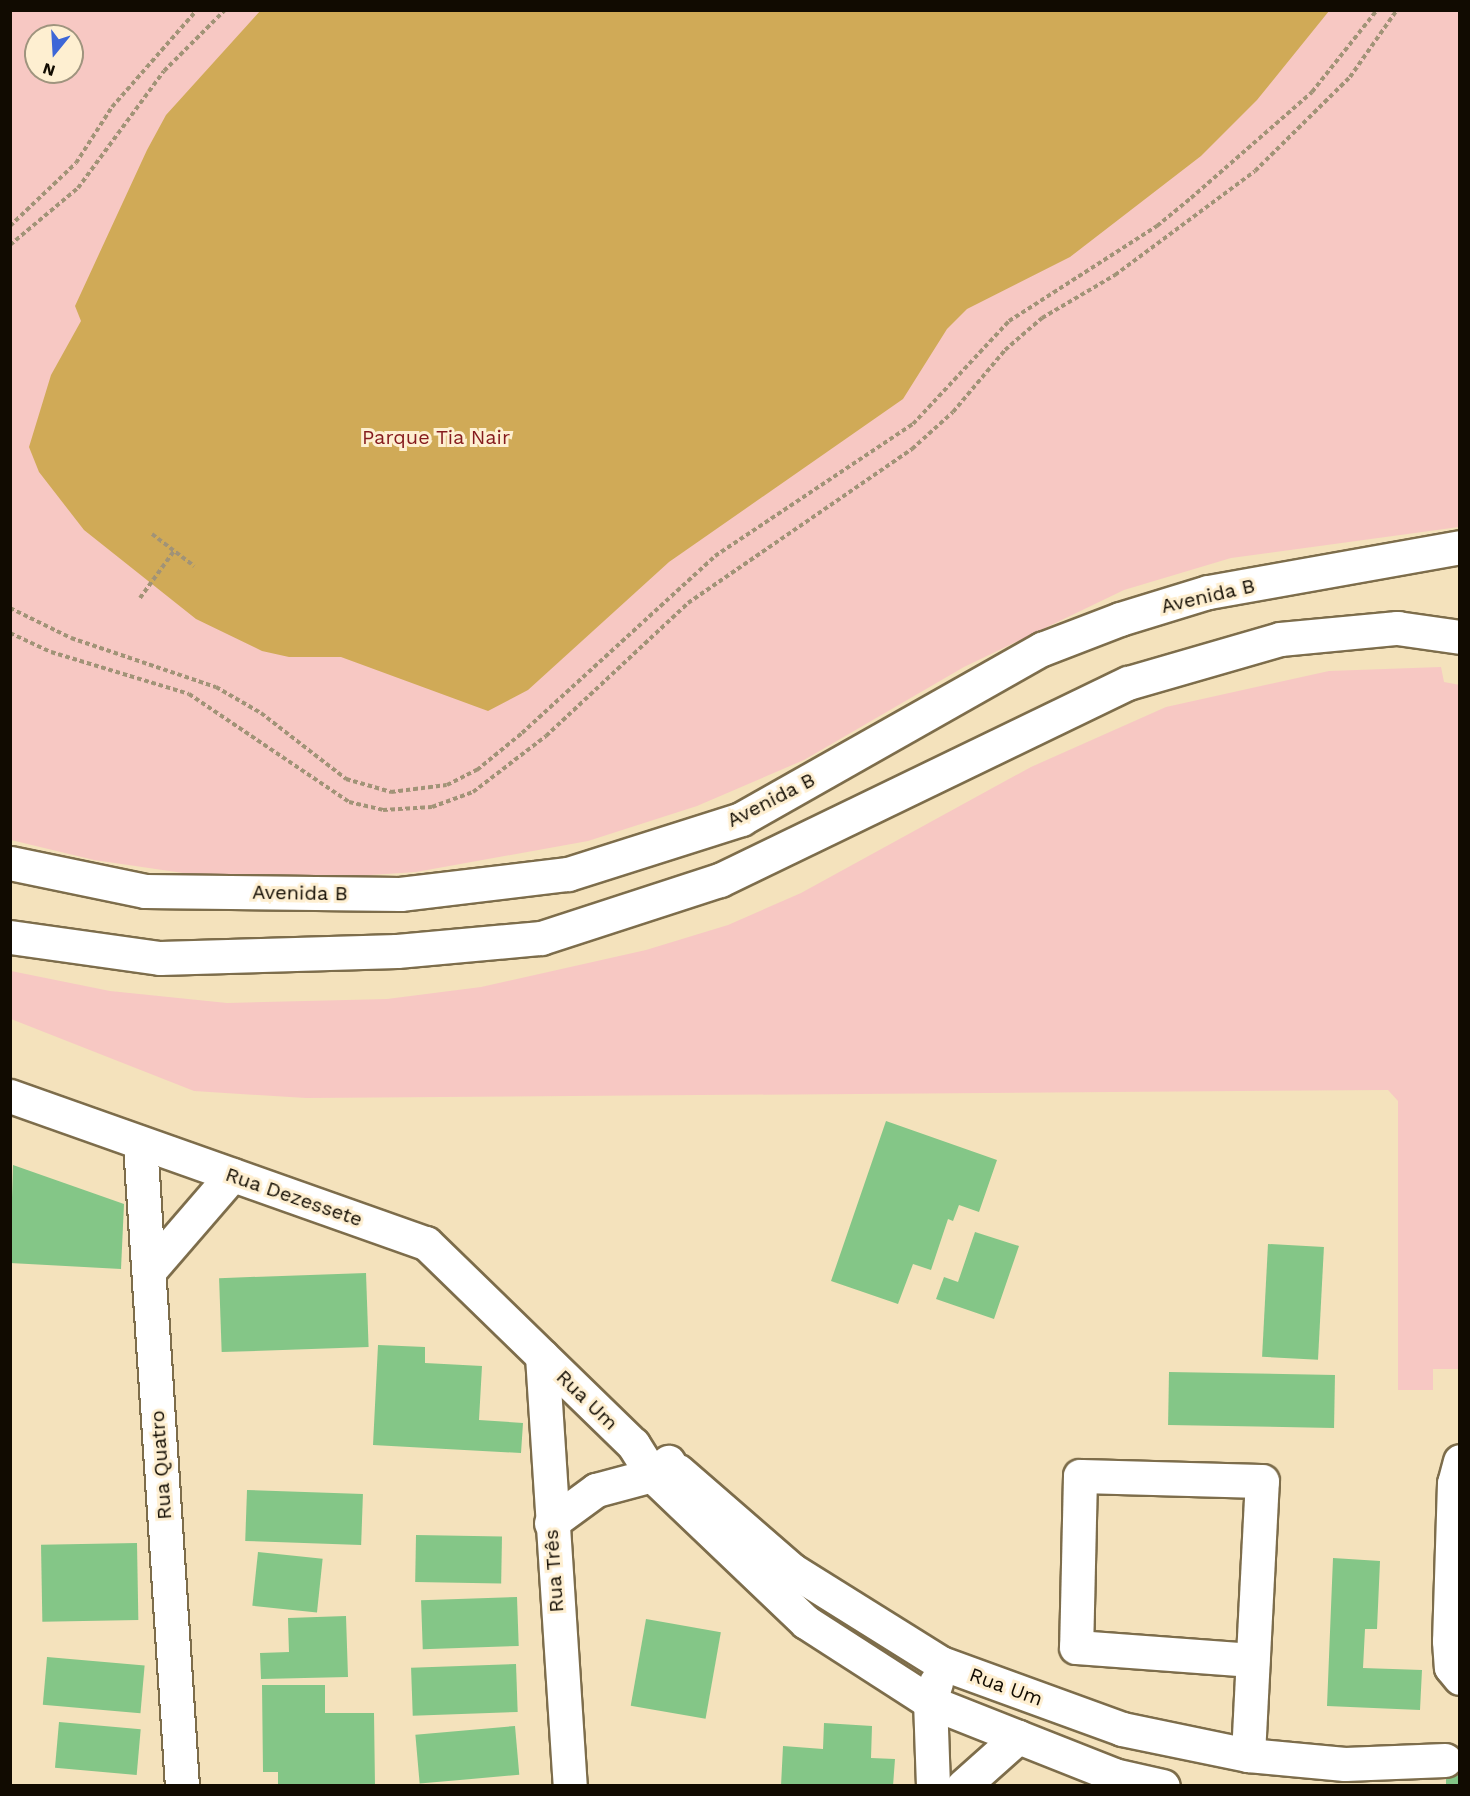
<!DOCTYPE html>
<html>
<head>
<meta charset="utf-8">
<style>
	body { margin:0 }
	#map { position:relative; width:1470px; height:1796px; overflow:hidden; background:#f4e2bc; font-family:"Work Sans",sans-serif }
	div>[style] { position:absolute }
	.green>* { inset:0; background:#f7c8c3 }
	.water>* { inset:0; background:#d0aa57 }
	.building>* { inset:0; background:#84c687; transform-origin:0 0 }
	.path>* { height:4px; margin-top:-2px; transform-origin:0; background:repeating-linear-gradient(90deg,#a19377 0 4.5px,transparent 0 7.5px) }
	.roads { filter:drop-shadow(2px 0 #7d6d4b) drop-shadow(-2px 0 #7d6d4b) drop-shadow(0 2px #7d6d4b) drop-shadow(0 -2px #7d6d4b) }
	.minor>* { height:33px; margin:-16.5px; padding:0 16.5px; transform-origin:16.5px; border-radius:16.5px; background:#fff }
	span { translate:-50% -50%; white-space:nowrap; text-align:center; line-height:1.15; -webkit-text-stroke:6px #feefd1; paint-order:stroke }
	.park-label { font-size:20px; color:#851b1d }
	.street-label { font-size:20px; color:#110b01 }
	.frame { position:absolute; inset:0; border:12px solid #110b01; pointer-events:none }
	.north { position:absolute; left:24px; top:24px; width:60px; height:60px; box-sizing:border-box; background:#feefd1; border:2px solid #9f947e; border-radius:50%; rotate:198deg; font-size:16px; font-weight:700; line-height:24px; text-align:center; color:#110b01 }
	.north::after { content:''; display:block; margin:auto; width:21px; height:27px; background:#3d66d7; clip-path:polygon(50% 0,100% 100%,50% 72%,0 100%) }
</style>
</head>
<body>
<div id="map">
	<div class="green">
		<div style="clip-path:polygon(evenodd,11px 11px,1459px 11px,1459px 527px,1231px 558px,1124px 590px,964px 667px,804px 760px,697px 806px,588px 841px,416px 872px,342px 877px,190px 874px,94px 860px,11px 840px,11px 11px,36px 36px,72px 36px,72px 72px,36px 72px,36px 36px)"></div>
		<div style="clip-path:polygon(1441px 667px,1444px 682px,1460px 685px,1460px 1369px,1433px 1369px,1433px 1390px,1398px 1390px,1398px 1101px,1388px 1090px,306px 1098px,194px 1091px,11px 1019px,11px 971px,110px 991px,227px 1003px,387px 999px,481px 987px,646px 950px,728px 925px,801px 893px,1031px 767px,1166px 707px,1329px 671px)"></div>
	</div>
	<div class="water">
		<div style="clip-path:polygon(260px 11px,260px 10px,1329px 11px,1257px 100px,1201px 156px,1070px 257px,967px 309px,947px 329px,903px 399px,669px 562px,528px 690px,488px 711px,341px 657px,289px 657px,262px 651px,196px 619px,84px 530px,39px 472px,29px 447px,51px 375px,81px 321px,75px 306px,147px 150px,166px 115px)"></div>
	</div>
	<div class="building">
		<div style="clip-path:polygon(886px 1121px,997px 1160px,979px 1212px,959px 1205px,953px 1221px,948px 1219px,931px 1270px,913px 1264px,898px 1304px,831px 1281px)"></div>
		<div style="clip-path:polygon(13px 1165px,124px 1204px,121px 1269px,10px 1263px)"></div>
		<div style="clip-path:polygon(975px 1232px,1019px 1246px,994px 1319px,936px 1299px,944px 1277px,958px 1282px)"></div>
		<div style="left:1268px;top:1244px;width:56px;height:113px;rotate:3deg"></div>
		<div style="left:366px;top:1273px;width:74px;height:147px;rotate:88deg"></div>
		<div style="clip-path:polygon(378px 1345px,425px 1347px,425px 1363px,482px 1366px,479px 1420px,523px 1423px,521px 1453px,373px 1445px)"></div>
		<div style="left:1169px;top:1372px;width:166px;height:53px;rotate:1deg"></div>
		<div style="left:247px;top:1490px;width:116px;height:51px;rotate:2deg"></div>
		<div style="left:416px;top:1535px;width:86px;height:47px;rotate:1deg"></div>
		<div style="left:137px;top:1543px;width:77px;height:96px;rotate:89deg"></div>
		<div style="left:258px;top:1552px;width:65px;height:54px;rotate:6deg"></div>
		<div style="clip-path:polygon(1333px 1558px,1380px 1561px,1377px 1629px,1365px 1629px,1363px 1668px,1422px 1670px,1420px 1710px,1327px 1706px)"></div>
		<div style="left:517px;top:1597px;width:49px;height:96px;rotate:88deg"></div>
		<div style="clip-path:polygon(346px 1616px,348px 1677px,261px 1679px,260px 1653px,289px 1652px,288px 1618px)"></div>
		<div style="left:646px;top:1619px;width:76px;height:88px;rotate:10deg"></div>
		<div style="left:47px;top:1657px;width:98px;height:48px;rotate:5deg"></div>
		<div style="left:516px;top:1664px;width:48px;height:105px;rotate:88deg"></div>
		<div style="clip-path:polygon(262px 1685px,325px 1685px,325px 1713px,374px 1713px,375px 1786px,278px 1786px,278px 1772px,263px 1772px)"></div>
		<div style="left:59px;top:1722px;width:82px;height:46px;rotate:5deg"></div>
		<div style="clip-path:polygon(824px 1723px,872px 1726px,871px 1758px,895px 1759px,893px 1786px,781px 1786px,783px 1746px,823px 1749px)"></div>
		<div style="left:515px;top:1726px;width:49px;height:100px;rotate:85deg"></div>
		<div style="left:1446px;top:1748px;width:14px;height:38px"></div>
	</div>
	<div class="path">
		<div style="left:10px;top:226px;width:91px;rotate:-43.7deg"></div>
		<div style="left:76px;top:163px;width:67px;rotate:-57.3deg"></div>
		<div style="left:112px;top:107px;width:129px;rotate:-48.8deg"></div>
		<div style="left:10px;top:245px;width:89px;rotate:-40deg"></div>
		<div style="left:78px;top:188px;width:145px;rotate:-53.7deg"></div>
		<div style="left:164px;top:71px;width:86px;rotate:-45deg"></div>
		<div style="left:152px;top:534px;width:53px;rotate:37.3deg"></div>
		<div style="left:140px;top:598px;width:58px;rotate:-54.1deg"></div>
		<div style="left:10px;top:608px;width:68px;rotate:26.2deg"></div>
		<div style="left:71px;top:638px;width:153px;rotate:18.7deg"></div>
		<div style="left:216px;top:687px;width:52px;rotate:30deg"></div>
		<div style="left:261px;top:713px;width:108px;rotate:37.8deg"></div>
		<div style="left:346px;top:779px;width:47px;rotate:16.1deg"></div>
		<div style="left:391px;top:792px;width:56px;rotate:-7.1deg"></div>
		<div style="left:447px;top:785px;width:34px;rotate:-27deg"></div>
		<div style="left:477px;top:770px;width:58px;rotate:-39.4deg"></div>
		<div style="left:522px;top:733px;width:262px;rotate:-42.5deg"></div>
		<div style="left:715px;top:556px;width:238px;rotate:-33.7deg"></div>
		<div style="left:913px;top:424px;width:141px;rotate:-47deg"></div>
		<div style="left:1009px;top:321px;width:176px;rotate:-32.7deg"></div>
		<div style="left:1157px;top:226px;width:44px;rotate:-39.5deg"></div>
		<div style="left:1191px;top:198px;width:161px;rotate:-41.2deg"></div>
		<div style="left:1312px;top:92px;width:105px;rotate:-51.6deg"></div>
		<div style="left:10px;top:633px;width:45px;rotate:24.9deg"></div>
		<div style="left:51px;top:652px;width:144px;rotate:16.9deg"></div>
		<div style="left:189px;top:694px;width:193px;rotate:34deg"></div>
		<div style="left:349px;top:802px;width:35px;rotate:13deg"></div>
		<div style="left:383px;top:810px;width:49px;rotate:-3.5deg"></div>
		<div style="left:432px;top:807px;width:44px;rotate:-20.1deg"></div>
		<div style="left:473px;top:792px;width:92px;rotate:-37.5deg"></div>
		<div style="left:546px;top:736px;width:195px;rotate:-43.1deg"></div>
		<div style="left:688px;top:603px;width:272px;rotate:-34.5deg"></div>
		<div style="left:912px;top:449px;width:55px;rotate:-42.1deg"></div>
		<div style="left:953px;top:412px;width:81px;rotate:-50deg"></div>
		<div style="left:1005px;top:350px;width:49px;rotate:-40.9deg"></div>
		<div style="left:1042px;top:318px;width:85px;rotate:-30.5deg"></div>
		<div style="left:1115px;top:275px;width:174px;rotate:-36.6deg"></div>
		<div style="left:1255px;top:171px;width:134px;rotate:-44.7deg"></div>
		<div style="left:1350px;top:77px;width:82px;rotate:-55deg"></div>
	</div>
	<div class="roads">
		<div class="minor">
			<div style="left:10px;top:863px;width:138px;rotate:11.7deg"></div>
			<div style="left:145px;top:891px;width:255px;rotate:0.7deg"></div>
			<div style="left:400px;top:894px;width:169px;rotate:-6.8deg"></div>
			<div style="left:568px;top:874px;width:182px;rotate:-17.6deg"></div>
			<div style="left:741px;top:819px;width:346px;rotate:-29.5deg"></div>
			<div style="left:1042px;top:649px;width:84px;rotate:-21deg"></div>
			<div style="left:1120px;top:619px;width:92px;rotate:-17.1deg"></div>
			<div style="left:1208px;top:592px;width:256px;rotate:-10.1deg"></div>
			<div style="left:10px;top:937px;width:151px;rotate:8deg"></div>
			<div style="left:160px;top:958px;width:237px;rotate:-1.7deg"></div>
			<div style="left:397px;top:951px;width:145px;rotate:-5.2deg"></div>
			<div style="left:541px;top:938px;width:188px;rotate:-18deg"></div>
			<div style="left:720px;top:880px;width:453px;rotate:-25.8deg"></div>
			<div style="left:1128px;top:683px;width:158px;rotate:-16.1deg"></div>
			<div style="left:1280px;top:639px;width:118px;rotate:-5.4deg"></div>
			<div style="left:1397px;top:628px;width:64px;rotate:8.1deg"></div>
			<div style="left:10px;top:1096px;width:441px;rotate:19.5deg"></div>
			<div style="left:426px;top:1243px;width:289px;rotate:44.2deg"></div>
			<div style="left:633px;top:1444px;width:36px;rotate:58deg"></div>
			<div style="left:652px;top:1475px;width:213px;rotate:43.7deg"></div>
			<div style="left:806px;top:1622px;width:148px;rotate:32.8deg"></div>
			<div style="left:930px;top:1702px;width:198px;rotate:21.6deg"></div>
			<div style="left:1114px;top:1775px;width:50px;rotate:12.7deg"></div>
			<div style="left:140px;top:1144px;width:643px;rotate:86.26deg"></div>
			<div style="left:149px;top:1271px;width:127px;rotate:-49.2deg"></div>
			<div style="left:542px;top:1356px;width:431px;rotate:86.3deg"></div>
			<div style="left:1460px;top:1461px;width:23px;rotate:105deg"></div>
			<div style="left:1454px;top:1483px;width:158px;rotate:91.8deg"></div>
			<div style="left:1449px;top:1641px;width:26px;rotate:86deg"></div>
			<div style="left:1451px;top:1667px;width:14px;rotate:51deg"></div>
			<div style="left:678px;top:1471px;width:151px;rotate:41deg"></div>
			<div style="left:792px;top:1570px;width:176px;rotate:32deg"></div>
			<div style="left:941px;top:1663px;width:193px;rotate:20deg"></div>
			<div style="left:1122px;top:1729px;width:129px;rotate:11.7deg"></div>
			<div style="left:1248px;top:1755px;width:97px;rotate:5.3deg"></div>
			<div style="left:1345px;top:1764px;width:100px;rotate:-2.3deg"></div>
			<div style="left:551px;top:1523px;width:56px;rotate:-36.3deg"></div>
			<div style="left:596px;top:1490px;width:58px;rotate:-15deg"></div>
			<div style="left:652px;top:1475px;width:21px;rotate:-39deg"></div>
			<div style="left:1248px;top:1755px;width:274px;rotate:-87.1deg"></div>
			<div style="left:1262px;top:1481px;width:182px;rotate:-178.4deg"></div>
			<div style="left:1080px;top:1476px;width:171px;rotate:91.3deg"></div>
			<div style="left:1076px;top:1647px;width:177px;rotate:4.2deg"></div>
			<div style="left:933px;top:1786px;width:84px;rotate:-92deg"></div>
			<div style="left:930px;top:1702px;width:21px;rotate:-73deg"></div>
			<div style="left:963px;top:1786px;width:74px;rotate:-41.7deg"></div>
		</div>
	</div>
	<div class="park-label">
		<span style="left:436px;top:437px">Parque Tia Nair</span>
	</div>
	<div class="street-label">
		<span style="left:1208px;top:596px;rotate:-13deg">Avenida B</span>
		<span style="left:771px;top:800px;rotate:-27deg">Avenida B</span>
		<span style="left:300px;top:893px;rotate:1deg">Avenida B</span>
		<span style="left:294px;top:1197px;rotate:19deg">Rua Dezessete</span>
		<span style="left:587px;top:1400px;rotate:44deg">Rua Um</span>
		<span style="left:161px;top:1465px;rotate:-94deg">Rua Quatro</span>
		<span style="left:554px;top:1571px;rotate:-94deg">Rua Três</span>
		<span style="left:1006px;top:1687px;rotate:20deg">Rua Um</span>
	</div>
	<div class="frame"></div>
	<div class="north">N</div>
</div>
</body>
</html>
